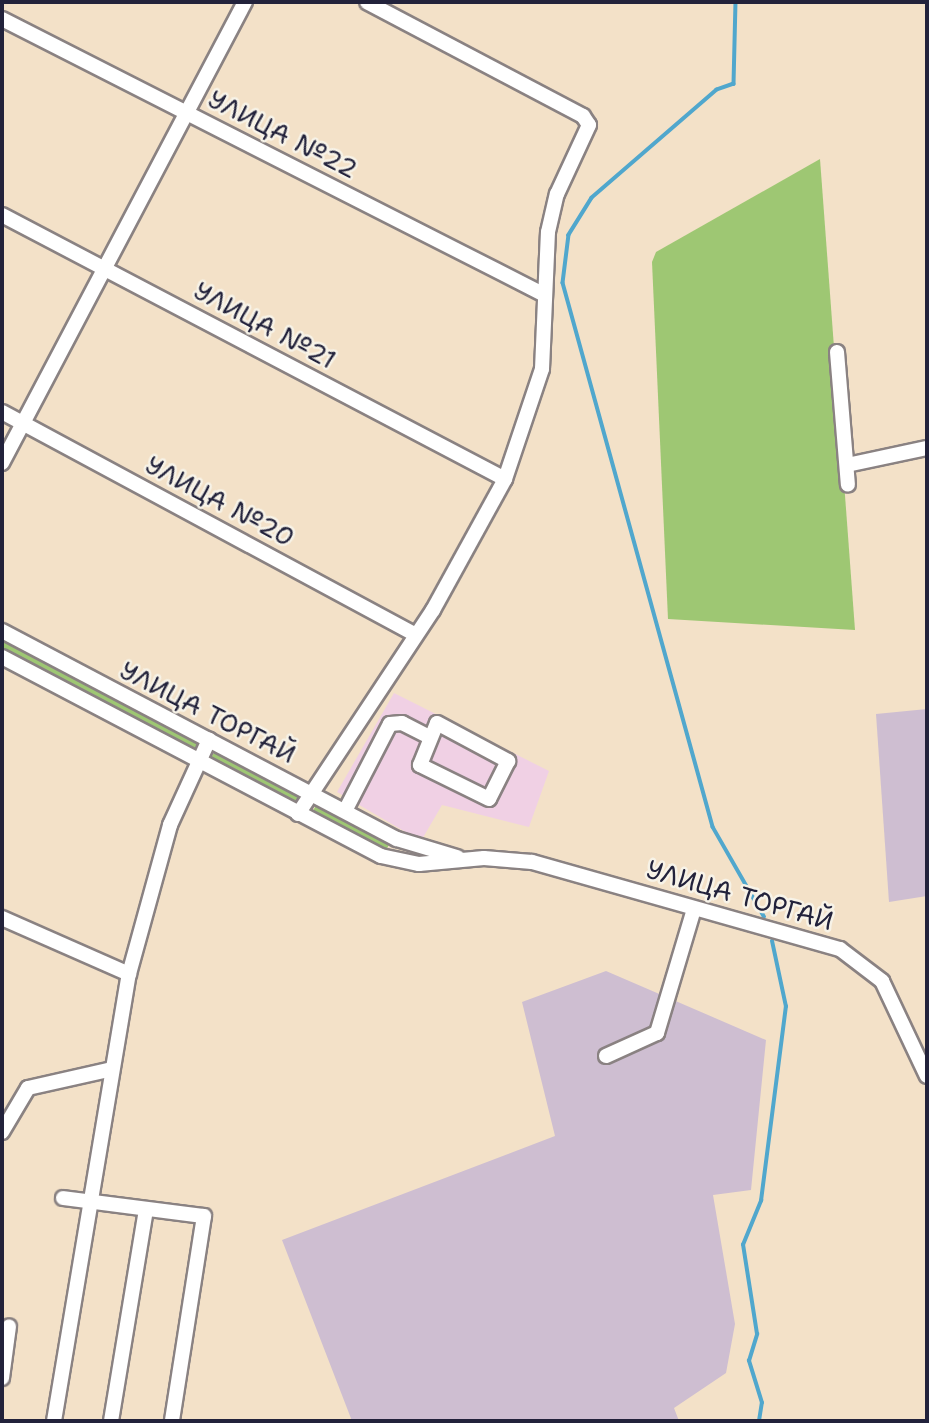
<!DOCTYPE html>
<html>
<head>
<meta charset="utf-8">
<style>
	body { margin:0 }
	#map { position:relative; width:929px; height:1423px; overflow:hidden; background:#f3e1c8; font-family:"Shantell Sans",sans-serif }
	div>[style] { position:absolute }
	.built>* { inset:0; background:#f0d0e4 }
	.industrial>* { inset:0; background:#cebed1 }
	.green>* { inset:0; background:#9ec773; transform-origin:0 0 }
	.stream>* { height:3.5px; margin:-1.75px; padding:0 1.75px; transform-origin:1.75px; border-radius:1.75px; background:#50a7cd }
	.roads { filter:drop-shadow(2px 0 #8a8282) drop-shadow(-2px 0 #8a8282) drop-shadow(0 2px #8a8282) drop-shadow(0 -2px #8a8282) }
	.minor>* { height:14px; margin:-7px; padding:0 7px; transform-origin:7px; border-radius:7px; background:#fff }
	span { translate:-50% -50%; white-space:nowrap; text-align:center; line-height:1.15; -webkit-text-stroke:5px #f7f3e8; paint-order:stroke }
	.street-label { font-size:26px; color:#22223b }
	.frame { position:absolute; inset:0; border:4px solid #22223b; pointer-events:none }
</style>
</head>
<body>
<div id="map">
	<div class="built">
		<div style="clip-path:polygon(394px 693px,549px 771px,529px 827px,442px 805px,421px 841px,337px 792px)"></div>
	</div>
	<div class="industrial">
		<div style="clip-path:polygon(927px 709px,927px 896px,889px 902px,876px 714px)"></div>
		<div style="clip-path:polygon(606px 971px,766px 1040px,751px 1190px,713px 1195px,735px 1324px,726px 1373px,674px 1408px,679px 1421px,352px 1421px,282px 1240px,555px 1136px,522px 1002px)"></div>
	</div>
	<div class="green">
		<div style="clip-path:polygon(820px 159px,855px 630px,668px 619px,652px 262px,656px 252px)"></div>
		<div style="left:2px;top:636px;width:223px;height:13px;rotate:28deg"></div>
		<div style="clip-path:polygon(215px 751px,303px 796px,297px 803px,209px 761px)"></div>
		<div style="left:316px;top:805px;width:83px;height:8px;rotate:27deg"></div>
	</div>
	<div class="stream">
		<div style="left:736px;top:2px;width:82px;rotate:91.4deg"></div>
		<div style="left:734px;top:84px;width:18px;rotate:161deg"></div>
		<div style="left:717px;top:90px;width:165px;rotate:139.2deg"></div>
		<div style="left:592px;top:198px;width:44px;rotate:121.9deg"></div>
		<div style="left:569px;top:235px;width:48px;rotate:97.1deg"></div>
		<div style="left:563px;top:283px;width:564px;rotate:74.58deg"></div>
		<div style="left:713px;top:827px;width:103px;rotate:60.2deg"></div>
		<div style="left:759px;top:1421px;width:18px;rotate:-81deg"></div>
		<div style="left:762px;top:1403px;width:44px;rotate:-107.2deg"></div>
		<div style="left:749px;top:1361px;width:28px;rotate:-73deg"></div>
		<div style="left:757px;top:1334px;width:90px;rotate:-98.9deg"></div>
		<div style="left:743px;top:1245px;width:48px;rotate:-67.8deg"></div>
		<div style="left:761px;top:1201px;width:196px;rotate:-82.7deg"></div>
		<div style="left:786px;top:1007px;width:67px;rotate:-102deg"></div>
	</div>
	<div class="roads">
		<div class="minor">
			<div style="left:2px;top:19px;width:605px;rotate:26.95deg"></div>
			<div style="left:2px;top:215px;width:568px;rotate:27.69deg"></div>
			<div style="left:837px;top:352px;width:133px;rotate:85.3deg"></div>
			<div style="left:2px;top:412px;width:469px;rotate:28.3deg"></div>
			<div style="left:2px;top:463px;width:521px;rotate:-62.21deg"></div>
			<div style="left:847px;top:465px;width:82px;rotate:-12deg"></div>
			<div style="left:2px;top:631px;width:446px;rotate:27.8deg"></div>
			<div style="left:397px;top:839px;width:63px;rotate:16.7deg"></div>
			<div style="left:2px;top:657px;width:428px;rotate:27.7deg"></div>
			<div style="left:381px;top:856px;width:39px;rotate:12deg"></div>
			<div style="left:419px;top:864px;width:65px;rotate:-5.3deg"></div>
			<div style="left:484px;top:858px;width:48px;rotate:4.8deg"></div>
			<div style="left:532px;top:862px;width:320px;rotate:15.8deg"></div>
			<div style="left:840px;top:949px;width:53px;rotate:37.3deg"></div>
			<div style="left:882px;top:981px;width:105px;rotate:64.7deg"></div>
			<div style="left:437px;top:723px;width:81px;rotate:28.2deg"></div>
			<div style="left:508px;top:761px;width:42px;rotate:116.6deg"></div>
			<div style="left:489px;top:799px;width:77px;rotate:-153.8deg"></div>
			<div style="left:420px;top:765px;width:45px;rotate:-68deg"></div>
			<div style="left:345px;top:811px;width:98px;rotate:-62.7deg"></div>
			<div style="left:390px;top:724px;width:12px;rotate:-5deg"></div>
			<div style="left:402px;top:723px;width:30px;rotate:27deg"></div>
			<div style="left:298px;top:814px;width:245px;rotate:-56.5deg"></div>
			<div style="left:433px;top:610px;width:149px;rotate:-61.2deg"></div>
			<div style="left:505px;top:479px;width:116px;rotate:-71.4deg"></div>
			<div style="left:542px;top:369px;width:137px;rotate:-87.5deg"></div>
			<div style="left:548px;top:232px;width:39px;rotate:-77deg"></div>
			<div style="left:557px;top:194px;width:76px;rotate:-65.1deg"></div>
			<div style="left:589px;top:125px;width:11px;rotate:-124deg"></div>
			<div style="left:583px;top:116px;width:244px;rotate:-152.2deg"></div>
			<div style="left:2px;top:918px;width:139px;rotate:23.8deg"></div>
			<div style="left:606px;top:1056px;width:56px;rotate:-24.3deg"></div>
			<div style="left:657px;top:1033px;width:129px;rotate:-73.4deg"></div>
			<div style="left:2px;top:1132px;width:51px;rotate:-59.4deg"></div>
			<div style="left:28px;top:1088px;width:86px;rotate:-12.7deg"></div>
			<div style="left:63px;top:1198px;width:142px;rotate:7.3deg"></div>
			<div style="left:204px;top:1216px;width:207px;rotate:98.9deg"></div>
			<div style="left:2px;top:1378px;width:52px;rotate:-82.3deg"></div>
			<div style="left:54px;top:1421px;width:453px;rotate:-80.5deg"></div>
			<div style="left:129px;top:974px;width:155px;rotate:-74.6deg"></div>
			<div style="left:170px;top:825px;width:94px;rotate:-65.4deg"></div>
			<div style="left:111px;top:1421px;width:214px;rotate:-80.6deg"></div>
		</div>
	</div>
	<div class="street-label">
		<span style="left:283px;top:134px;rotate:27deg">УЛИЦА №22</span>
		<span style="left:265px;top:325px;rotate:28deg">УЛИЦА №21</span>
		<span style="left:220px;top:501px;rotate:28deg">УЛИЦА №20</span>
		<span style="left:208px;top:712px;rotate:27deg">УЛИЦА ТОРГАЙ</span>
		<span style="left:740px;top:895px;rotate:16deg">УЛИЦА ТОРГАЙ</span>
	</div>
	<div class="frame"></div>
</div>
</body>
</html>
